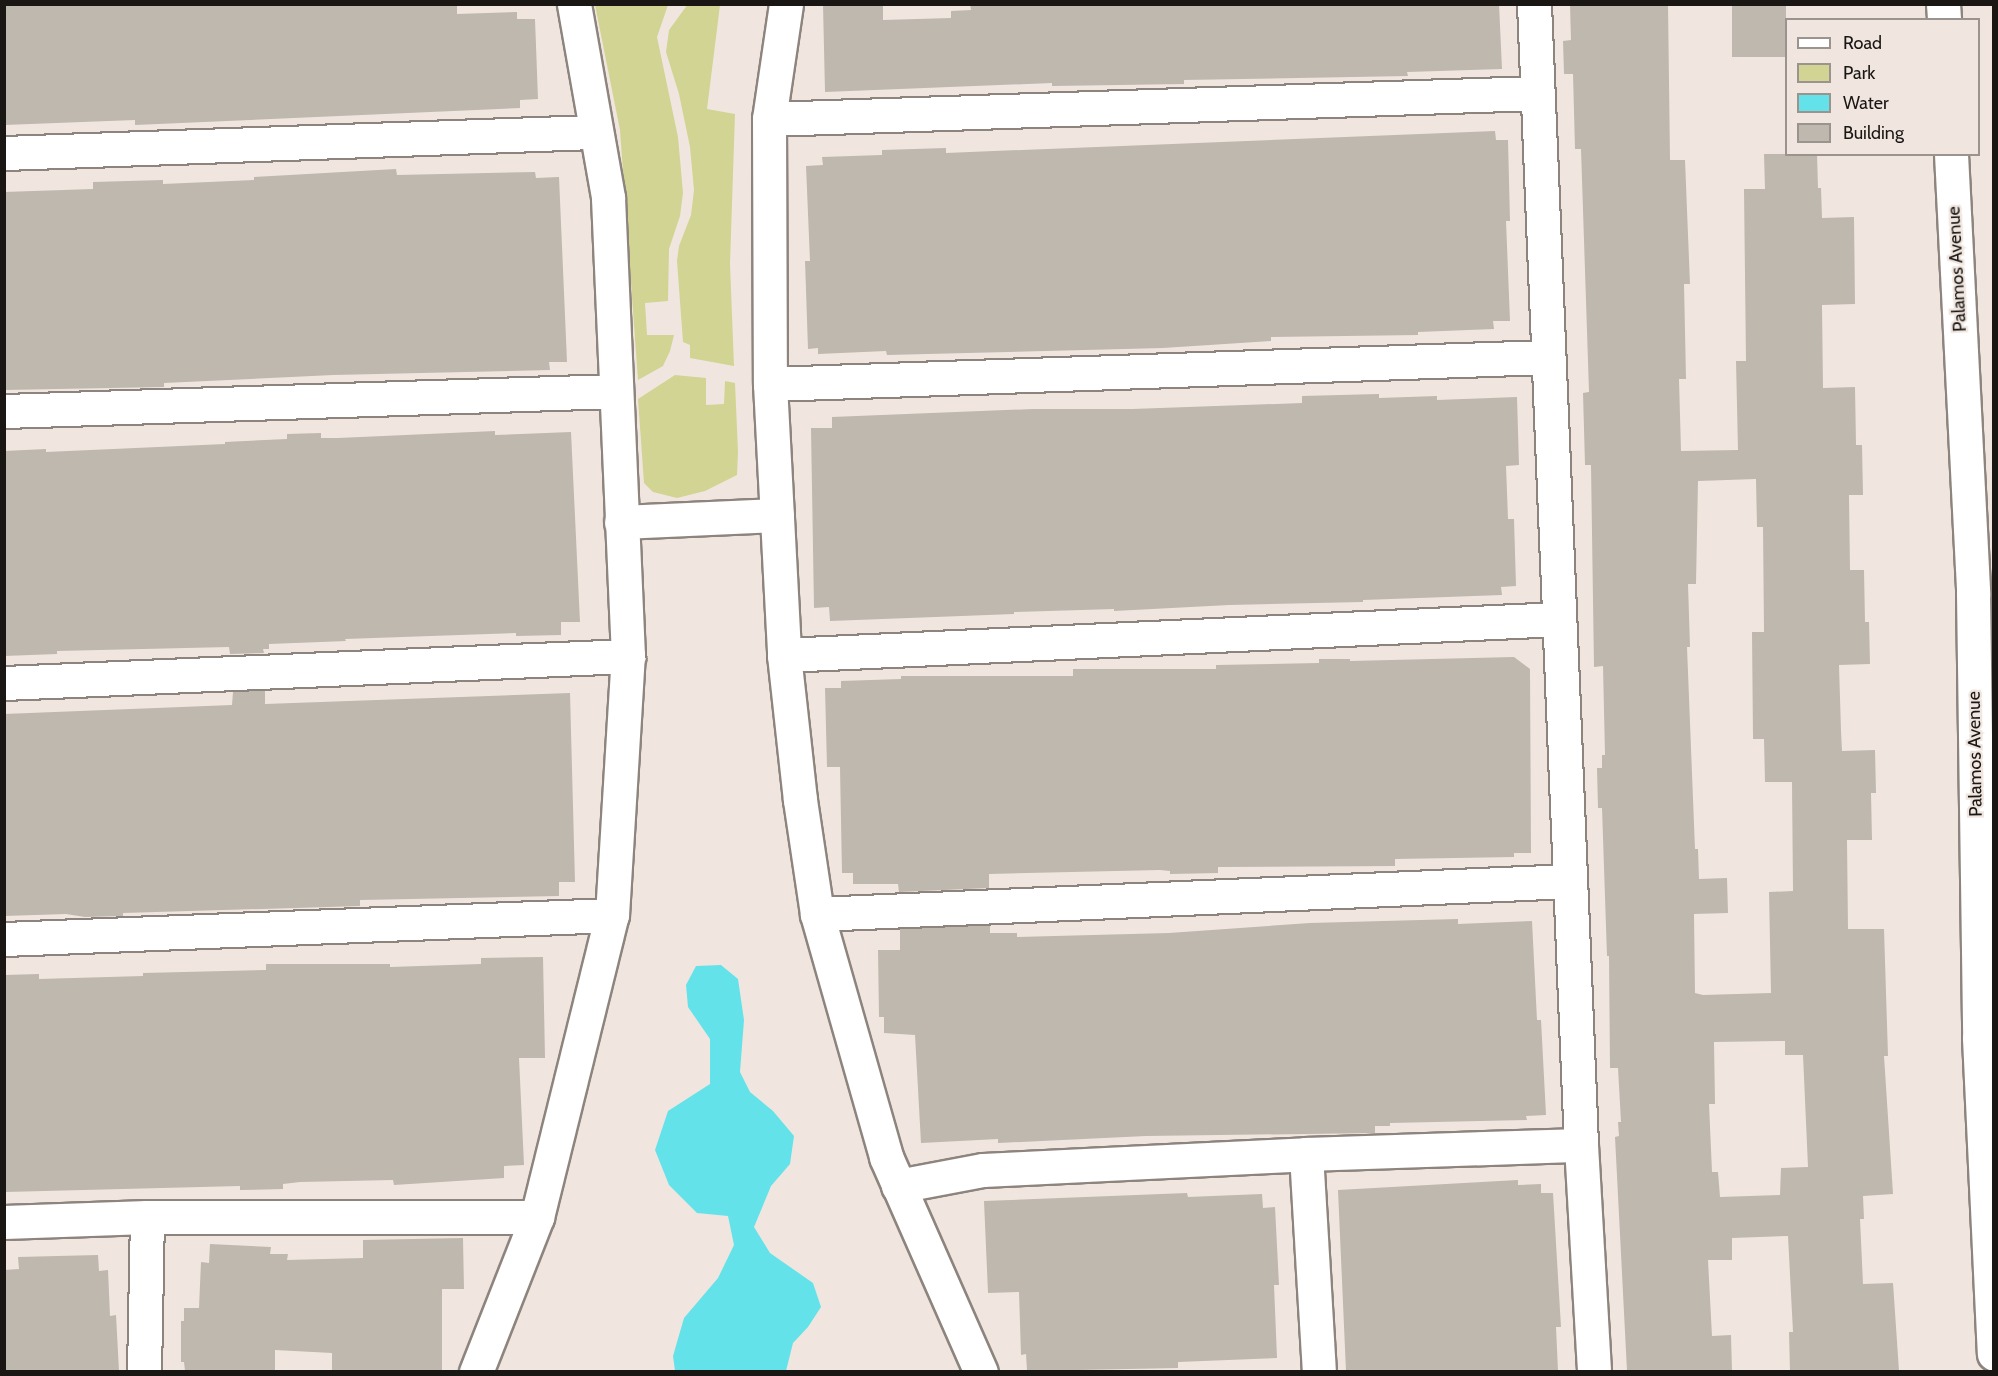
<!DOCTYPE html>
<html>
<head>
<meta charset="utf-8">
<style>
	body { margin:0 }
	#map { position:relative; width:1998px; height:1376px; overflow:hidden; background:#f0e6df; font-family:Cabin,sans-serif }
	div>[style] { position:absolute }
	.green>* { inset:0; background:#d1d492 }
	.water>* { inset:0; background:#63e2ea }
	.building>* { inset:0; background:#beb8af; transform-origin:0 0 }
	.roads { filter:drop-shadow(2px 0 #8d847e) drop-shadow(-2px 0 #8d847e) drop-shadow(0 2px #8d847e) drop-shadow(0 -2px #8d847e) }
	.minor>* { height:33px; margin:-16.5px; padding:0 16.5px; transform-origin:16.5px; border-radius:16.5px; background:#fff }
	span { translate:-50% -50%; white-space:nowrap; text-align:center; line-height:1.15; -webkit-text-stroke:4.5px #f0e6df; paint-order:stroke }
	.street-label { font-size:18px; color:#191614 }
	.frame { position:absolute; inset:0; border:6px solid #191614; pointer-events:none }
	.legend { position:absolute; left:1785px; top:18px; width:195px; height:138px; box-sizing:border-box; background:#f0e6df; border:2px solid #9a938e; margin:0; padding:8px 10px; list-style:none; font-size:18px; color:#191614 }
	.legend li { display:flex; align-items:center; gap:12px; height:30px }
	.legend b { width:30px; border:2px solid #9a938e }
</style>
</head>
<body>
<div id="map">
	<div class="green">
		<div style="clip-path:polygon(688px 4px,720px 5px,707px 109px,735px 114px,730px 264px,734px 366px,690px 358px,690px 345px,683px 342px,677px 261px,679px 246px,691px 215px,694px 190px,690px 147px,679px 94px,666px 52px,669px 30px)"></div>
		<div style="clip-path:polygon(595px 5px,668px 5px,657px 37px,678px 137px,683px 193px,680px 216px,669px 249px,668px 301px,645px 303px,647px 335px,674px 335px,670px 351px,663px 366px,638px 380px,620px 130px)"></div>
		<div style="clip-path:polygon(675px 375px,706px 378px,706px 405px,724px 404px,725px 381px,735px 383px,738px 452px,737px 475px,705px 491px,677px 498px,653px 492px,644px 483px,638px 399px)"></div>
	</div>
	<div class="water">
		<div style="clip-path:polygon(721px 965px,738px 979px,744px 1020px,740px 1072px,750px 1092px,773px 1111px,794px 1136px,790px 1164px,771px 1186px,754px 1227px,770px 1253px,813px 1283px,821px 1307px,808px 1327px,793px 1343px,786px 1371px,675px 1371px,673px 1356px,684px 1318px,718px 1278px,734px 1245px,728px 1216px,697px 1213px,669px 1185px,655px 1150px,668px 1111px,710px 1084px,710px 1039px,688px 1007px,686px 985px,696px 966px)"></div>
	</div>
	<div class="building">
		<div style="clip-path:polygon(4px 4px,457px 4px,457px 14px,517px 12px,517px 19px,535px 19px,538px 99px,520px 100px,520px 108px,135px 125px,135px 120px,4px 125px)"></div>
		<div style="clip-path:polygon(823px 4px,883px 4px,883px 20px,951px 18px,951px 11px,971px 10px,970px 4px,1499px 4px,1502px 69px,1407px 72px,1408px 76px,1184px 80px,1184px 84px,1052px 86px,1052px 83px,825px 92px)"></div>
		<div style="clip-path:polygon(evenodd,1570px 4px,1668px 4px,1670px 160px,1685px 160px,1690px 284px,1684px 284px,1686px 379px,1679px 379px,1681px 451px,1738px 450px,1736px 361px,1746px 361px,1744px 189px,1765px 189px,1764px 154px,1817px 154px,1818px 188px,1821px 188px,1822px 218px,1854px 217px,1855px 304px,1822px 305px,1823px 388px,1855px 387px,1856px 445px,1862px 445px,1863px 495px,1849px 495px,1850px 570px,1864px 570px,1865px 622px,1869px 622px,1870px 664px,1839px 665px,1841px 731px,1842px 751px,1875px 750px,1876px 793px,1871px 793px,1872px 840px,1847px 840px,1848px 929px,1884px 929px,1888px 1056px,1884px 1056px,1893px 1194px,1863px 1196px,1864px 1219px,1860px 1219px,1863px 1284px,1893px 1283px,1899px 1371px,1790px 1371px,1789px 1332px,1793px 1332px,1788px 1236px,1732px 1238px,1732px 1260px,1708px 1260px,1712px 1336px,1731px 1335px,1732px 1371px,1627px 1371px,1615px 1137px,1619px 1136px,1618px 1122px,1621px 1122px,1618px 1068px,1610px 1068px,1609px 956px,1607px 956px,1602px 808px,1598px 808px,1597px 768px,1602px 768px,1602px 755px,1605px 755px,1603px 666px,1594px 667px,1591px 465px,1585px 465px,1583px 393px,1589px 392px,1581px 149px,1575px 149px,1573px 74px,1564px 74px,1563px 41px,1571px 40px,1570px 4px,1756px 479px,1757px 527px,1763px 527px,1764px 632px,1752px 632px,1753px 739px,1764px 739px,1765px 782px,1792px 782px,1793px 891px,1769px 892px,1771px 993px,1703px 995px,1695px 993px,1694px 914px,1728px 913px,1727px 878px,1699px 879px,1698px 849px,1695px 849px,1687px 647px,1690px 647px,1688px 584px,1696px 584px,1698px 481px,1756px 479px,1570px 4px,1785px 1041px,1785px 1055px,1803px 1055px,1808px 1167px,1781px 1168px,1780px 1195px,1720px 1197px,1718px 1172px,1712px 1172px,1709px 1104px,1715px 1104px,1714px 1042px,1785px 1041px)"></div>
		<div style="left:1732px;top:4px;width:54px;height:53px"></div>
		<div style="clip-path:polygon(1495px 131px,1496px 140px,1508px 140px,1510px 221px,1506px 221px,1510px 321px,1493px 321px,1494px 329px,1418px 332px,1418px 335px,1271px 337px,1271px 341px,1163px 348px,887px 355px,886px 351px,818px 354px,818px 348px,808px 349px,805px 261px,810px 261px,806px 166px,823px 165px,822px 157px,882px 155px,882px 150px,946px 148px,946px 153px)"></div>
		<div style="clip-path:polygon(396px 169px,397px 175px,535px 172px,536px 178px,559px 177px,567px 362px,549px 362px,550px 370px,333px 375px,164px 383px,164px 387px,4px 390px,4px 192px,93px 189px,93px 182px,163px 180px,163px 184px,254px 180px,254px 177px)"></div>
		<div style="clip-path:polygon(1379px 394px,1379px 398px,1437px 396px,1437px 400px,1517px 397px,1519px 465px,1506px 466px,1508px 519px,1514px 519px,1516px 586px,1501px 587px,1502px 595px,1363px 600px,1363px 602px,1229px 605px,1114px 611px,1114px 609px,1014px 612px,1014px 614px,830px 621px,829px 607px,814px 608px,811px 428px,832px 428px,832px 417px,1033px 409px,1132px 409px,1302px 403px,1302px 396px)"></div>
		<div style="clip-path:polygon(495px 431px,495px 435px,571px 432px,580px 622px,561px 622px,561px 635px,516px 636px,516px 633px,345px 639px,346px 641px,269px 644px,269px 649px,263px 649px,264px 653px,230px 654px,229px 647px,57px 651px,57px 654px,4px 656px,4px 451px,46px 449px,46px 452px,225px 444px,225px 442px,287px 439px,287px 434px,321px 433px,321px 438px,338px 438px)"></div>
		<div style="clip-path:polygon(1514px 657px,1530px 669px,1531px 853px,1514px 853px,1514px 857px,1395px 859px,1395px 866px,1218px 867px,1218px 873px,1170px 874px,1170px 871px,1160px 870px,989px 874px,989px 888px,899px 892px,898px 884px,853px 884px,853px 873px,842px 873px,840px 767px,827px 767px,825px 688px,841px 688px,841px 681px,901px 679px,901px 676px,1073px 676px,1073px 669px,1216px 669px,1216px 665px,1319px 663px,1319px 659px,1350px 659px,1350px 661px)"></div>
		<div style="clip-path:polygon(265px 690px,265px 704px,570px 693px,575px 882px,559px 882px,559px 896px,360px 900px,360px 906px,123px 913px,123px 916px,85px 917px,66px 914px,4px 916px,4px 714px,232px 705px,233px 692px)"></div>
		<div style="clip-path:polygon(1458px 919px,1458px 924px,1532px 921px,1537px 1020px,1541px 1020px,1546px 1115px,1526px 1116px,1527px 1120px,1390px 1123px,1390px 1126px,1375px 1126px,1375px 1133px,1146px 1136px,998px 1143px,998px 1139px,921px 1143px,915px 1035px,884px 1033px,884px 1017px,879px 1017px,878px 950px,900px 950px,900px 929px,990px 925px,990px 933px,1017px 933px,1017px 937px,1169px 933px,1310px 923px)"></div>
		<div style="clip-path:polygon(543px 957px,545px 1058px,519px 1058px,524px 1165px,504px 1166px,504px 1178px,394px 1185px,393px 1180px,300px 1182px,283px 1184px,283px 1189px,240px 1190px,240px 1186px,5px 1192px,4px 975px,39px 974px,39px 979px,143px 976px,143px 973px,266px 970px,266px 964px,390px 964px,390px 967px,481px 964px,481px 958px)"></div>
		<div style="clip-path:polygon(1518px 1180px,1518px 1185px,1541px 1184px,1541px 1193px,1553px 1193px,1561px 1327px,1556px 1327px,1558px 1371px,1346px 1371px,1338px 1190px)"></div>
		<div style="clip-path:polygon(1187px 1193px,1188px 1197px,1262px 1194px,1263px 1208px,1275px 1207px,1279px 1285px,1274px 1285px,1277px 1358px,1178px 1362px,1178px 1368px,1027px 1371px,1026px 1354px,1021px 1355px,1019px 1292px,988px 1293px,984px 1201px)"></div>
		<div style="clip-path:polygon(463px 1238px,464px 1289px,442px 1289px,442px 1371px,332px 1371px,332px 1353px,275px 1350px,275px 1371px,185px 1371px,184px 1362px,181px 1362px,181px 1321px,184px 1321px,184px 1308px,199px 1308px,201px 1262px,209px 1263px,210px 1244px,271px 1247px,270px 1254px,288px 1254px,287px 1260px,363px 1258px,363px 1240px)"></div>
		<div style="clip-path:polygon(98px 1255px,99px 1271px,108px 1270px,110px 1316px,116px 1315px,119px 1371px,4px 1371px,4px 1270px,19px 1269px,18px 1257px)"></div>
	</div>
	<div class="roads">
		<div class="minor">
			<div style="left:786px;top:4px;width:116px;rotate:98.4deg"></div>
			<div style="left:769px;top:119px;width:265px;rotate:89.8deg"></div>
			<div style="left:770px;top:384px;width:271px;rotate:87deg"></div>
			<div style="left:784px;top:655px;width:146px;rotate:83.7deg"></div>
			<div style="left:800px;top:800px;width:115px;rotate:81.5deg"></div>
			<div style="left:817px;top:914px;width:253px;rotate:74.1deg"></div>
			<div style="left:886px;top:1157px;width:235px;rotate:66.2deg"></div>
			<div style="left:1534px;top:4px;width:1142px;rotate:87.64deg"></div>
			<div style="left:1581px;top:1145px;width:227px;rotate:86.7deg"></div>
			<div style="left:1943px;top:4px;width:16px;rotate:86deg"></div>
			<div style="left:769px;top:119px;width:769px;rotate:-1.94deg"></div>
			<div style="left:4px;top:153px;width:591px;rotate:-2.04deg"></div>
			<div style="left:1951px;top:154px;width:439px;rotate:87.1deg"></div>
			<div style="left:1973px;top:592px;width:446px;rotate:89.2deg"></div>
			<div style="left:1979px;top:1038px;width:316px;rotate:87.3deg"></div>
			<div style="left:770px;top:384px;width:779px;rotate:-1.99deg"></div>
			<div style="left:4px;top:411px;width:612px;rotate:-1.87deg"></div>
			<div style="left:621px;top:522px;width:156px;rotate:-2.6deg"></div>
			<div style="left:784px;top:655px;width:776px;rotate:-2.66deg"></div>
			<div style="left:4px;top:683px;width:625px;rotate:-2.48deg"></div>
			<div style="left:817px;top:914px;width:754px;rotate:-2.51deg"></div>
			<div style="left:4px;top:939px;width:608px;rotate:-2.26deg"></div>
			<div style="left:1306px;top:1154px;width:218px;rotate:86.6deg"></div>
			<div style="left:898px;top:1186px;width:86px;rotate:-10.7deg"></div>
			<div style="left:983px;top:1170px;width:323px;rotate:-2.8deg"></div>
			<div style="left:1306px;top:1154px;width:275px;rotate:-1.9deg"></div>
			<div style="left:4px;top:1222px;width:143px;rotate:-2deg"></div>
			<div style="left:147px;top:1217px;width:390px"></div>
			<div style="left:144px;top:1372px;width:155px;rotate:-88.9deg"></div>
			<div style="left:476px;top:1372px;width:167px;rotate:-68.5deg"></div>
			<div style="left:537px;top:1217px;width:311px;rotate:-76.1deg"></div>
			<div style="left:612px;top:915px;width:259px;rotate:-86.5deg"></div>
			<div style="left:628px;top:656px;width:459px;rotate:-92.5deg"></div>
			<div style="left:608px;top:197px;width:196px;rotate:-100deg"></div>
		</div>
	</div>
	<div class="street-label">
		<span style="left:1957px;top:269px;rotate:-93deg">Palamos Avenue</span>
		<span style="left:1975px;top:754px;rotate:-91deg">Palamos Avenue</span>
	</div>
	<div class="frame"></div>
	<ul class="legend">
	<li><b style="height:8px;background:#fff"></b>Road</li>
	<li><b style="height:16px;background:#d1d492"></b>Park</li>
	<li><b style="height:16px;background:#63e2ea"></b>Water</li>
	<li><b style="height:16px;background:#beb8af"></b>Building</li>
	</ul>
</div>
</body>
</html>
